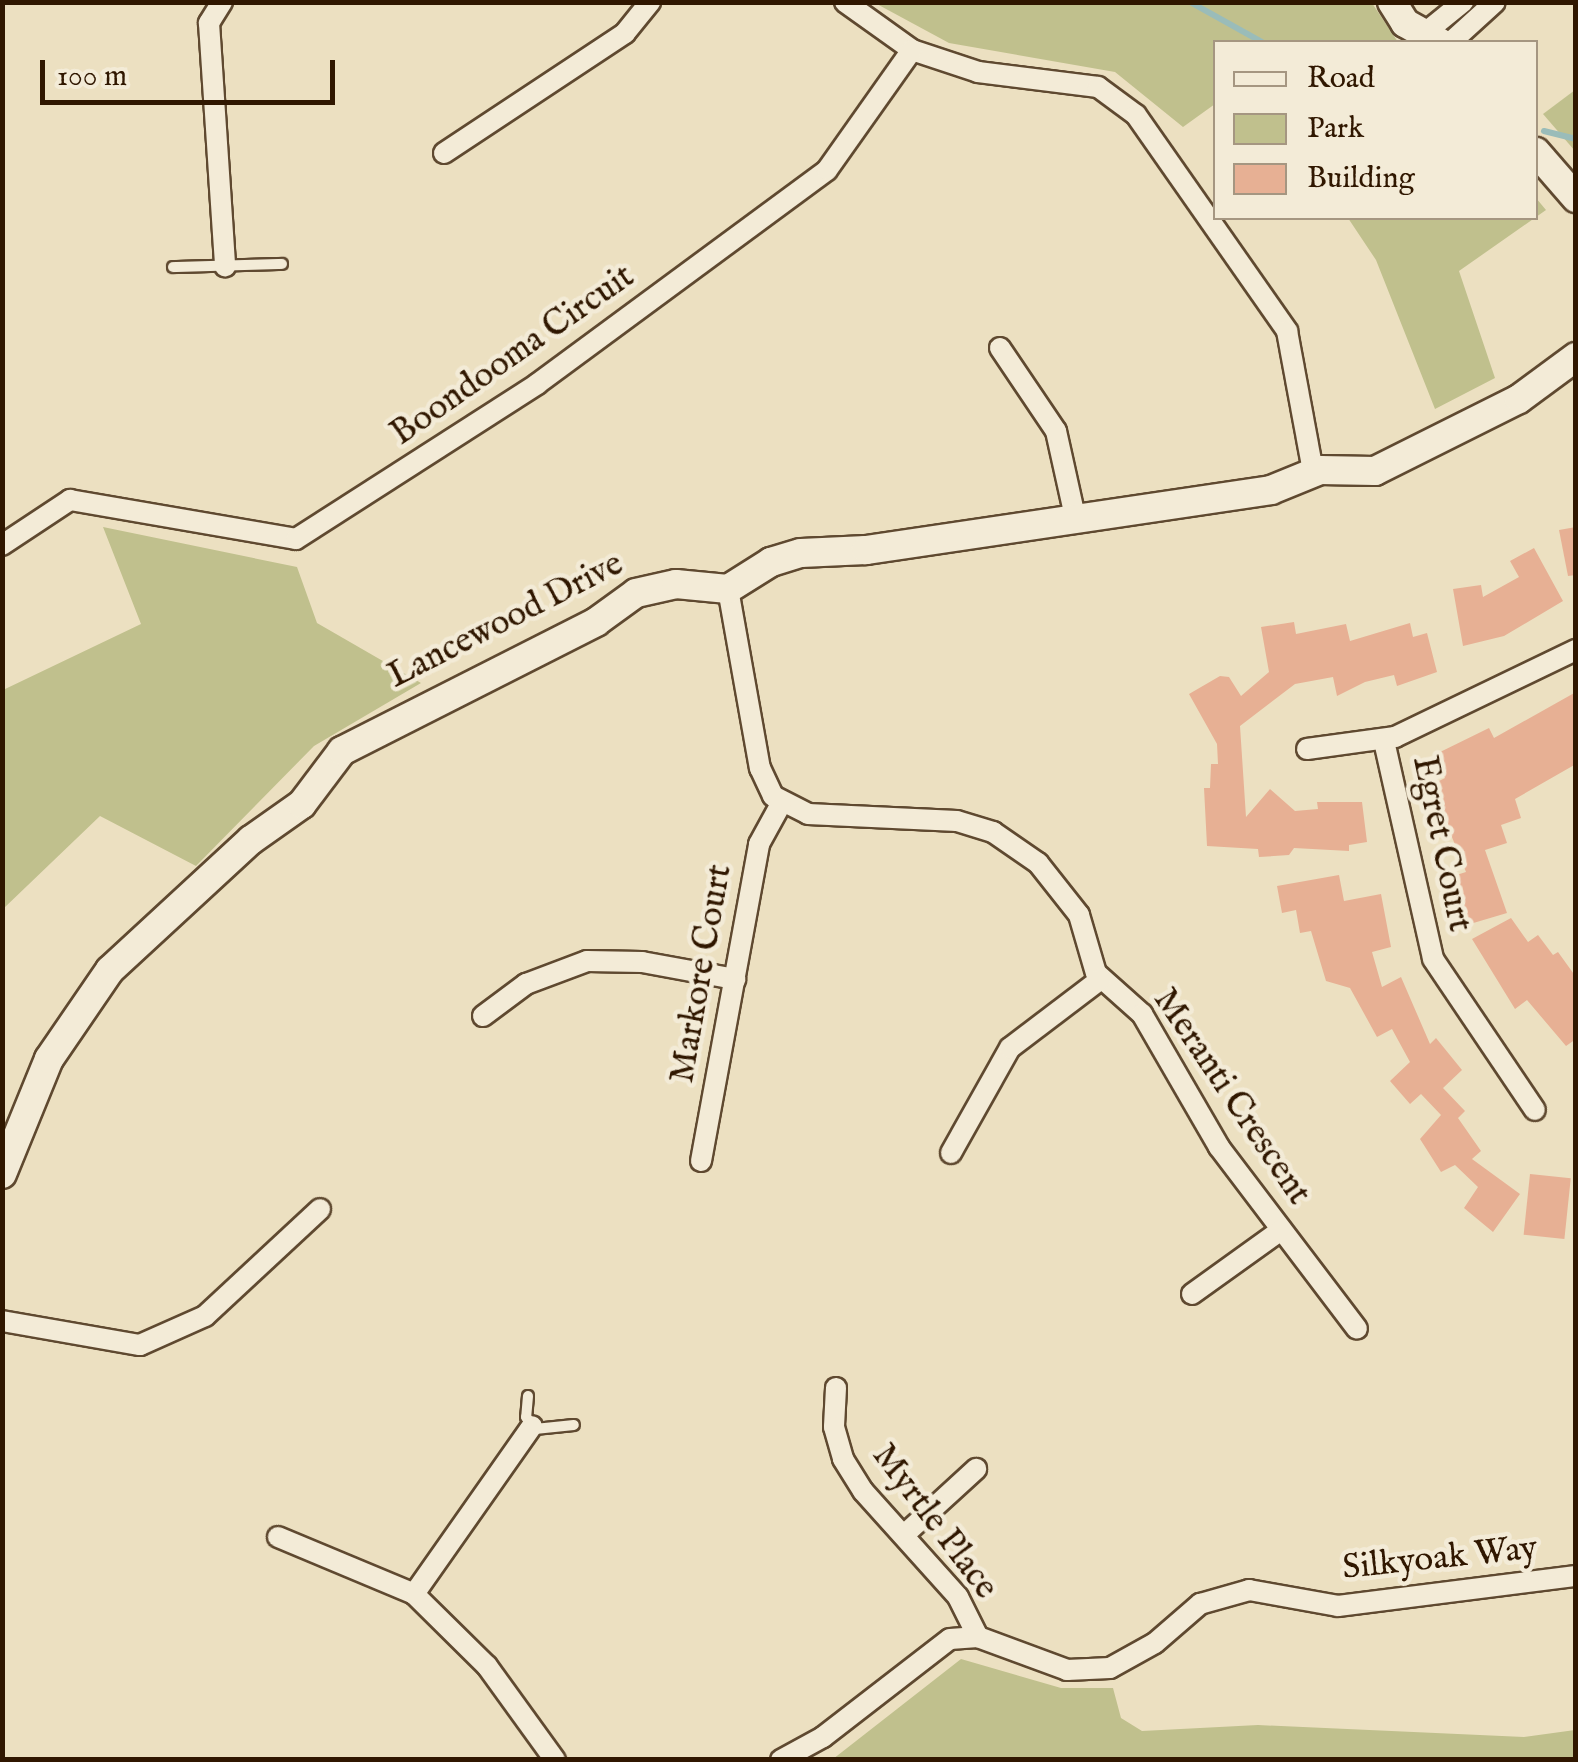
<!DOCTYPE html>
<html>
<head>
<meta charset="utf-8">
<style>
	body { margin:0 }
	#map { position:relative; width:1578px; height:1762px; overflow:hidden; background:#ece0c1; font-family:"IM FELL English",serif }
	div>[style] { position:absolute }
	.green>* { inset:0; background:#c0c08d }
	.stream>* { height:6px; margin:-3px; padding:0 3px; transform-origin:3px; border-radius:3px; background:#9abcb9 }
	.building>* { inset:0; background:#e7b094; transform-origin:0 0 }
	.roads { filter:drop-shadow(2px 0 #5f4930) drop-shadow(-2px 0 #5f4930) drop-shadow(0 2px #5f4930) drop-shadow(0 -2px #5f4930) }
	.lane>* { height:10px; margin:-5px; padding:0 5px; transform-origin:5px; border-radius:5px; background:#f3ebd7 }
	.street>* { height:20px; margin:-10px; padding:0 10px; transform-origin:10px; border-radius:10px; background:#f3ebd7 }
	.secondary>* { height:28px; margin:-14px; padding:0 14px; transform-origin:14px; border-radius:14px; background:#f3ebd7 }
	span { translate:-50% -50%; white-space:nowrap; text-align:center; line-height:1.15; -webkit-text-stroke:9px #f3ebd7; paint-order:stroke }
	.street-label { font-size:35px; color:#301700 }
	.frame { position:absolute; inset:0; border:5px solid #301700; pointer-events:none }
	.legend { position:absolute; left:1213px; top:40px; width:325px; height:180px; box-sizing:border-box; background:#f3ebd7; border:2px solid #a59681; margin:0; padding:12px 18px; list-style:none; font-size:30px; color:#301700 }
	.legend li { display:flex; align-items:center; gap:20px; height:50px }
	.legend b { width:50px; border:2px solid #a59681 }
	.scale { position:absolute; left:40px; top:60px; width:295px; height:45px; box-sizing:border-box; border:5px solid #301700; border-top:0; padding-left:12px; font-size:30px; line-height:35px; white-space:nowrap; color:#301700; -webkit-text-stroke:8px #f3ebd7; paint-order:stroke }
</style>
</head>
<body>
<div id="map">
	<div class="green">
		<div style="clip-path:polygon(875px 3px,1372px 3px,1398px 42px,1216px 42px,1215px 104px,1183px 127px,1115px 72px,949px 43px)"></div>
		<div style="clip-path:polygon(1575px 90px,1575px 151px,1543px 114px)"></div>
		<div style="clip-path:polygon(1536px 198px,1546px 210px,1459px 271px,1495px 378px,1435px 409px,1376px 260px,1348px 218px,1536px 218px)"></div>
		<div style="clip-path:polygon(103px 527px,297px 567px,317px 623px,421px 683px,314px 746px,196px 866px,100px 816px,3px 909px,3px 690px,141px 624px)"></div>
		<div style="clip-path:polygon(961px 1659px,1061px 1688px,1113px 1688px,1121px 1718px,1142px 1731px,1258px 1725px,1524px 1737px,1575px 1730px,1575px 1759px,833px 1759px)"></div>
	</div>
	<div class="stream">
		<div style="left:1190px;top:2px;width:82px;rotate:29.1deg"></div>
		<div style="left:1544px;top:131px;width:33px;rotate:14deg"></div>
	</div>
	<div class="building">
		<div style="clip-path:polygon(1576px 527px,1576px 575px,1568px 576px,1559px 530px)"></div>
		<div style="clip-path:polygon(1534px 548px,1563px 601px,1504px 636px,1463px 646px,1453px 589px,1481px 585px,1483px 597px,1519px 577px,1510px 561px)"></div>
		<div style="clip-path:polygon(1294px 622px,1296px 634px,1346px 624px,1350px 641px,1410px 623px,1413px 637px,1427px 633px,1437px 672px,1397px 686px,1394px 675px,1365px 682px,1337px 696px,1333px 677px,1295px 684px,1240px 726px,1246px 817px,1270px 789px,1295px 811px,1318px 809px,1317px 802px,1362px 802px,1367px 842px,1349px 845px,1349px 851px,1294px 848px,1289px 855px,1259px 857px,1258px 849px,1207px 846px,1204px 788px,1210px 788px,1211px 764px,1218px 764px,1217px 744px,1189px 694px,1220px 676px,1229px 677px,1241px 696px,1269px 672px,1261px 627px)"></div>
		<div style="clip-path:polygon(1576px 692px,1576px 764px,1515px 799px,1521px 818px,1501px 825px,1507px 843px,1485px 850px,1507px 913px,1470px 924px,1450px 877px,1466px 872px,1431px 785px,1445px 778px,1434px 755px,1489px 728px,1494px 738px)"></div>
		<div style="clip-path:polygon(1339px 875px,1344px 901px,1381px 894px,1391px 947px,1372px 952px,1382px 987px,1401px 977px,1430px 1044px,1436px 1038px,1462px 1070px,1443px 1088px,1465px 1111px,1458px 1118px,1481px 1151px,1472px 1159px,1520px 1194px,1493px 1232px,1464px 1208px,1478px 1187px,1455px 1165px,1441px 1172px,1420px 1139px,1441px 1115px,1421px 1094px,1410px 1104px,1390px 1081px,1410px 1062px,1392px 1029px,1377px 1037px,1350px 988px,1326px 981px,1311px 931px,1300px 933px,1296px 910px,1282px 913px,1277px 886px)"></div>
		<div style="clip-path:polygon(1511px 918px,1528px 942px,1538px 935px,1553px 955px,1558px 952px,1576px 977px,1576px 1039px,1566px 1046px,1527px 1000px,1515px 1009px,1472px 939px)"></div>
		<div style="left:1530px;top:1174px;width:41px;height:61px;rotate:6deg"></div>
	</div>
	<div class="roads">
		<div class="lane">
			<div style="left:173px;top:267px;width:109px;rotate:-1.6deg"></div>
			<div style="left:528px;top:1396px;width:21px;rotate:95deg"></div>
			<div style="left:526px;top:1417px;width:15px;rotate:53deg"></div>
			<div style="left:535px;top:1429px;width:39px;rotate:-6deg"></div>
		</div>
		<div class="street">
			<div style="left:222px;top:2px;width:25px;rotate:122deg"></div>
			<div style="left:209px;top:23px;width:244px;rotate:86.2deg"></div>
			<div style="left:845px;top:2px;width:82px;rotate:35.6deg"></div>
			<div style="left:912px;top:50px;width:70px;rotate:18.4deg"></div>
			<div style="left:978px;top:72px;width:121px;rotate:7.1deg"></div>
			<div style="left:1098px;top:87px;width:47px;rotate:36.4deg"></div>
			<div style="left:1136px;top:115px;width:264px;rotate:55deg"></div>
			<div style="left:1287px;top:331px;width:142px;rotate:79.5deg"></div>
			<div style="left:1426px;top:32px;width:48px;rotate:-39deg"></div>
			<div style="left:1451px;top:42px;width:59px;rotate:-42.3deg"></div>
			<div style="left:444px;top:153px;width:217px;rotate:-33.5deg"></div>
			<div style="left:625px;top:33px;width:40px;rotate:-51deg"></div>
			<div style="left:1000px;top:348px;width:100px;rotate:56deg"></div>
			<div style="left:1056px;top:431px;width:88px;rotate:77.5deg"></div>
			<div style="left:2px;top:545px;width:82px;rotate:-33.5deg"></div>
			<div style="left:70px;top:500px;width:229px;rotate:9.8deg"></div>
			<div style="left:296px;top:539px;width:287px;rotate:-32.7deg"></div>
			<div style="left:537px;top:384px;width:360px;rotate:-36.4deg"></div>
			<div style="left:827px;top:170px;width:147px;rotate:-54.7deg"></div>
			<div style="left:728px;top:589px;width:182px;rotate:79.9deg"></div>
			<div style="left:760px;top:768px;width:31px;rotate:65deg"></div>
			<div style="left:773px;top:796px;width:39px;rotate:27deg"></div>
			<div style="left:808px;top:814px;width:149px;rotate:2.7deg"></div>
			<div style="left:957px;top:821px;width:38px;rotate:17deg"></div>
			<div style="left:993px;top:832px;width:55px;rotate:34.6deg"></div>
			<div style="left:1038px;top:863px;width:66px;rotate:51.7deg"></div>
			<div style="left:1079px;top:915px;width:60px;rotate:73.7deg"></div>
			<div style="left:1096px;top:973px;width:62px;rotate:41.7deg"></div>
			<div style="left:1142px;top:1014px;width:154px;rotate:59.9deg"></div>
			<div style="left:1219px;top:1147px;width:228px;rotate:52.8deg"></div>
			<div style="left:1384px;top:741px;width:223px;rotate:77.3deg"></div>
			<div style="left:1433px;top:959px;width:182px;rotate:56deg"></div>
			<div style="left:1307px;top:749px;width:89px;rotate:-7.8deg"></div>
			<div style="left:1395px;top:737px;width:201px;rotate:-25.7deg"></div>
			<div style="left:483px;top:1016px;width:54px;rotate:-36.7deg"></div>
			<div style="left:526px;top:984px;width:65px;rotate:-20.7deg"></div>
			<div style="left:587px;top:961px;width:55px;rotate:1deg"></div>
			<div style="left:642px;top:962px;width:95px;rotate:10.4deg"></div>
			<div style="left:951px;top:1153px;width:120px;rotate:-60.7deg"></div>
			<div style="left:1010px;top:1048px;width:114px;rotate:-37.2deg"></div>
			<div style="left:701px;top:1161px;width:322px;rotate:-79.6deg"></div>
			<div style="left:759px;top:844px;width:46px;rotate:-61.2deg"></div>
			<div style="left:1192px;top:1294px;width:110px;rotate:-35.7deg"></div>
			<div style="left:2px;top:1321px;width:140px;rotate:9.9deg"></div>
			<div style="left:140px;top:1345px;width:71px;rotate:-24deg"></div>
			<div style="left:205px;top:1316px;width:157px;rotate:-42.9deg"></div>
			<div style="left:836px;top:1388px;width:39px;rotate:93deg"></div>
			<div style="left:834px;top:1427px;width:33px;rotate:74deg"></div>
			<div style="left:843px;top:1459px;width:38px;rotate:58deg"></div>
			<div style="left:863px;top:1491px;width:142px;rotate:48.1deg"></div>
			<div style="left:958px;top:1597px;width:45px;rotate:63.4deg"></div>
			<div style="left:904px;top:1535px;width:98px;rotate:-42.5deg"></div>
			<div style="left:278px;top:1537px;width:147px;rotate:22.7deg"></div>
			<div style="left:414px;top:1594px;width:103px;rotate:44.6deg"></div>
			<div style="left:487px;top:1666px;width:116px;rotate:54.1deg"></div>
			<div style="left:414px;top:1594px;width:205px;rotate:-54.9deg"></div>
			<div style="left:781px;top:1760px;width:48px;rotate:-28.7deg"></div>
			<div style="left:823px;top:1737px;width:160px;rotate:-37.7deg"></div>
			<div style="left:950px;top:1639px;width:28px;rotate:-4deg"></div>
			<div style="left:978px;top:1637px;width:95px;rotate:20.3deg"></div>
			<div style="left:1067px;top:1670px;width:43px;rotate:-2.7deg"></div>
			<div style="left:1110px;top:1668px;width:51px;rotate:-29.1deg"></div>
			<div style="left:1155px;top:1643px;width:60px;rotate:-40.9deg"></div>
			<div style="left:1200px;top:1604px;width:51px;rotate:-15.9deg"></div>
			<div style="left:1249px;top:1590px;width:90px;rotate:10.2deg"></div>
			<div style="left:1338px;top:1606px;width:240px;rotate:-7.2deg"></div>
		</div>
		<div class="secondary">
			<div style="left:1392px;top:2px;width:25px;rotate:58deg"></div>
			<div style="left:1405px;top:23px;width:39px;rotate:29deg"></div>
			<div style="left:1536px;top:152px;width:61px;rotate:49deg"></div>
			<div style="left:2px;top:1174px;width:124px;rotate:-67.8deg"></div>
			<div style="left:49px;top:1059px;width:108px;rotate:-55.6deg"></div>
			<div style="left:110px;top:970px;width:192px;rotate:-42.7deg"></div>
			<div style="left:251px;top:840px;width:62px;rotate:-35.2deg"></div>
			<div style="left:302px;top:804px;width:66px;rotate:-53deg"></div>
			<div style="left:342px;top:751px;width:285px;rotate:-26.9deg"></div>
			<div style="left:596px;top:622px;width:49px;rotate:-35.9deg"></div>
			<div style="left:636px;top:593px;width:41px;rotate:-12.7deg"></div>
			<div style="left:676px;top:584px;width:52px;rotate:5.5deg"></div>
			<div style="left:728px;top:589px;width:51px;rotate:-32.1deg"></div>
			<div style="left:771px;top:562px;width:31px;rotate:-17deg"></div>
			<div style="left:801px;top:553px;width:65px;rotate:-2.6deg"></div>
			<div style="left:866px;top:550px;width:409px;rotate:-8.4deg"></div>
			<div style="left:1271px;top:490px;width:53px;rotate:-22.2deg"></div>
			<div style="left:1320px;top:470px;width:55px;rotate:1deg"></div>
			<div style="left:1375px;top:471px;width:161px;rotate:-26.6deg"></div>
			<div style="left:1519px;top:399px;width:71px;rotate:-36.4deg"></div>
		</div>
	</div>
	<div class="street-label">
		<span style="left:513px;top:356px;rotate:-35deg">Boondooma Circuit</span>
		<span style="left:506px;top:621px;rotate:-27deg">Lancewood Drive</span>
		<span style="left:1441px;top:844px;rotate:78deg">Egret Court</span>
		<span style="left:702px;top:974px;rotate:-80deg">Markore Court</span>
		<span style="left:1231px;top:1097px;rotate:56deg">Meranti Crescent</span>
		<span style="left:934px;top:1522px;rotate:53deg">Myrtle Place</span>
		<span style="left:1440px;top:1559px;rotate:-6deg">Silkyoak Way</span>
	</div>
	<div class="frame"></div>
	<ul class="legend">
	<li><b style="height:12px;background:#f3ebd7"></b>Road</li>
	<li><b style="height:28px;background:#c0c08d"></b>Park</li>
	<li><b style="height:28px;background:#e7b094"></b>Building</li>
	</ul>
	<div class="scale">100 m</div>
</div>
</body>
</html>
